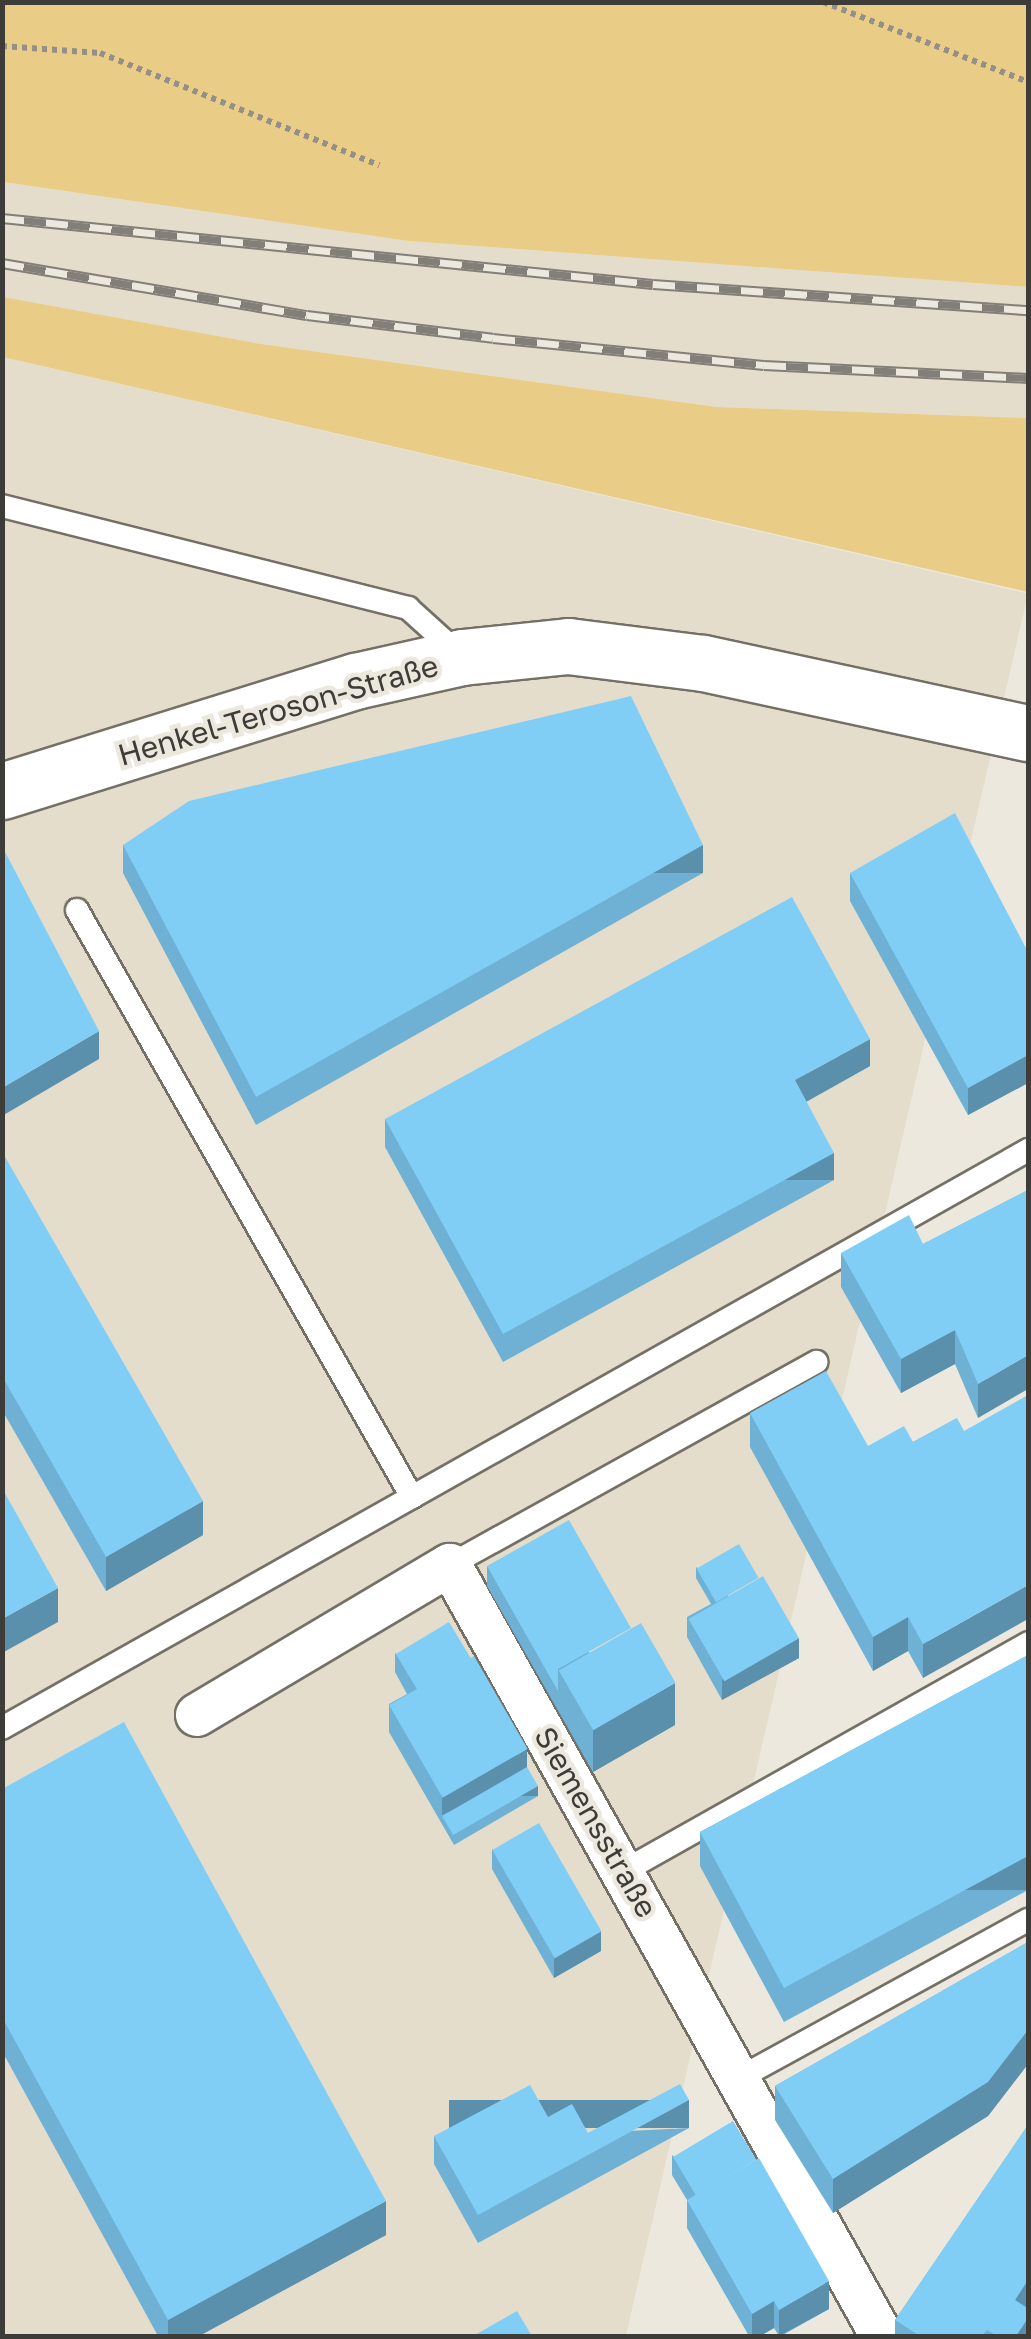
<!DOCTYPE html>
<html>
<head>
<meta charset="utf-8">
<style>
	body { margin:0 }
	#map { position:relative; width:1031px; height:2339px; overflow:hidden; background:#ede8dd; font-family:"Golos Text",sans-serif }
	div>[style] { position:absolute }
	.built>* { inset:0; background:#e5ddcb; transform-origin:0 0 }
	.green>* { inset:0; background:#e9cc86 }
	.path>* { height:6px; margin-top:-3px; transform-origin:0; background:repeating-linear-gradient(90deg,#949089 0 5px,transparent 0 10px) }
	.roads { filter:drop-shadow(2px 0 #747066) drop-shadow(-2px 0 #747066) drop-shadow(0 2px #747066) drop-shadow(0 -2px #747066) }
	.lane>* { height:22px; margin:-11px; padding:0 11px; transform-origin:11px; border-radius:11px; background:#fff }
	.street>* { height:42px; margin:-21px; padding:0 21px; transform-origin:21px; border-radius:21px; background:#fff }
	.secondary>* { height:55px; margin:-27.5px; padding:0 27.5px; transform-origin:27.5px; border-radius:27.5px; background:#fff }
	.rail>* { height:11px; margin-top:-5.5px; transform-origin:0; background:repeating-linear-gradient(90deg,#ede8dd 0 22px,#827f78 0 44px); box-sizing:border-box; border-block:2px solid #827f78 }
	.wall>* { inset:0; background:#6eb1d4 }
	.shaded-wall>* { inset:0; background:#5a90ac; transform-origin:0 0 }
	.building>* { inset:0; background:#80cef6; transform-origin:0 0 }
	span { translate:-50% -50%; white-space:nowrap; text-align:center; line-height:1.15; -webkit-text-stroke:9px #ede8dd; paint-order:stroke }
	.street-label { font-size:30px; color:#3e3c38 }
	.frame { position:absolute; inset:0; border:5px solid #3e3c38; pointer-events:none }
</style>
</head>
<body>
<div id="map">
	<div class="built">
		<div style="clip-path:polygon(2px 182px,409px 241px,1028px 287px,1028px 418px,717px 407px,261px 344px,3px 297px)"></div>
		<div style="left:3px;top:357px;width:1052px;height:1979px;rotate:13deg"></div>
	</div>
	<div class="green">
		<div style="clip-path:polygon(3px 2px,1028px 3px,1028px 287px,409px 241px,3px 182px)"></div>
		<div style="clip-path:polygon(3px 297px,261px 344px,717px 407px,1028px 418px,1028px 592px,3px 357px)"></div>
	</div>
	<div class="path">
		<div style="left:823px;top:2px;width:220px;rotate:21.3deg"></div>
		<div style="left:2px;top:46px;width:98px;rotate:4.1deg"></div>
		<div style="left:100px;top:53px;width:301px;rotate:21.9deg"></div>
	</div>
	<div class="roads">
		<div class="lane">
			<div style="left:2px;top:506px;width:419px;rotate:14.1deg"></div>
			<div style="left:408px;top:608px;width:70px;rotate:42.1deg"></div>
			<div style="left:77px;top:910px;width:676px;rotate:60.29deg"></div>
			<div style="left:450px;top:1565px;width:419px;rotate:-29deg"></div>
			<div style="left:2px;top:1728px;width:1178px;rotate:-29.39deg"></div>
			<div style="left:624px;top:1871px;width:464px;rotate:-29.4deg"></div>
			<div style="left:741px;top:2077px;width:327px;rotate:-28.7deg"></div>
		</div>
		<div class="street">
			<div style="left:197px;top:1715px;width:294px;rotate:-30.7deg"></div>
			<div style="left:450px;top:1565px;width:884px;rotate:60.74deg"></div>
		</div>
		<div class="secondary">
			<div style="left:2px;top:791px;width:370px;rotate:-17.3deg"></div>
			<div style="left:355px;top:681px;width:110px;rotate:-12.6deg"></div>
			<div style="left:462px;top:657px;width:107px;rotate:-5.9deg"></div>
			<div style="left:568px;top:646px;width:136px;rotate:7.2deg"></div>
			<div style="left:703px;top:663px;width:332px;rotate:12.2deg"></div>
		</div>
	</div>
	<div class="rail">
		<div style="left:2px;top:218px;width:654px;rotate:5.79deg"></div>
		<div style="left:653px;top:284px;width:376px;rotate:4deg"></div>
		<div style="left:2px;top:263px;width:309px;rotate:9.7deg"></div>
		<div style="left:307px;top:315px;width:187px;rotate:7deg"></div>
		<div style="left:493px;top:338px;width:272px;rotate:5.7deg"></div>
		<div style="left:764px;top:365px;width:264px;rotate:2.8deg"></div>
	</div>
	<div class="wall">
		<div style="clip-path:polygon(123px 845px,703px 873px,256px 1125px,123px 873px)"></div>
		<div style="clip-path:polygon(850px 873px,1028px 952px,1028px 1083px,968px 1115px,850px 901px)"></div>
		<div style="clip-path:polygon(870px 1066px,806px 1102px,834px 1180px,503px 1362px,385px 1147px,385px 1119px)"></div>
		<div style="clip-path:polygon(2px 1156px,203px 1535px,106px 1591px,2px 1410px)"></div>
		<div style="clip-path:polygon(1028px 1190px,978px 1418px,955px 1364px,901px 1393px,841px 1287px,841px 1253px,923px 1244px)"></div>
		<div style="clip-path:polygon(750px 1413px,868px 1446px,913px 1442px,957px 1418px,923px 1678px,908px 1651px,873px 1671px,750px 1447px)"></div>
		<div style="clip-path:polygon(487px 1566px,675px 1725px,593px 1772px,487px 1586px)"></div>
		<div style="clip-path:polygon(696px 1567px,799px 1658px,722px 1700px,687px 1637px,687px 1617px,711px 1604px,696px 1578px)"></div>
		<div style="clip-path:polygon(395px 1653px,527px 1767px,538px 1796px,454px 1845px,389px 1732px,389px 1704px,407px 1694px,395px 1672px)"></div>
		<div style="clip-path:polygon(1028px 1655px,1028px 1890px,784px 2022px,700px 1866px,700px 1832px)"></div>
		<div style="clip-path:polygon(2px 1789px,386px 2235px,199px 2336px,158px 2336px,2px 2051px)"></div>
		<div style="clip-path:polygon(492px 1849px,601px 1951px,554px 1978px,492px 1869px)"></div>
		<div style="clip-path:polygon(1028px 1942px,1028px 2064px,988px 2116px,833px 2213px,775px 2120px,775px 2086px)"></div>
		<div style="clip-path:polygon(548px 2117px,588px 2133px,689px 2128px,478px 2243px,434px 2164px,434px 2136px)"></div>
		<div style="clip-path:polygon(1028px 2125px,1028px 2336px,895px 2336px,895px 2320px)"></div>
		<div style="clip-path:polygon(672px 2155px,829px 2309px,781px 2336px,779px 2336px,774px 2328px,760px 2336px,749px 2336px,687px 2228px,687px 2200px,672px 2175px)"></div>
	</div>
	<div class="shaded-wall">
		<div style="left:703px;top:845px;width:28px;height:513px;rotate:90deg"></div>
		<div style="clip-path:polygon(99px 1031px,99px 1059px,2px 1116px,2px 1088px)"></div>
		<div style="clip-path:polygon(870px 1039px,870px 1066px,795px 1108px,795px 1080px)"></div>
		<div style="clip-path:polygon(1028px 1055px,1028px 1083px,968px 1115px,968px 1088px)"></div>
		<div style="left:834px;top:1153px;width:27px;height:377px;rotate:90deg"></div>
		<div style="clip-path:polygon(955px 1330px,955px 1364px,901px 1393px,901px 1359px)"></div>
		<div style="clip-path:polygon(1028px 1355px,1028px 1389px,978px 1418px,978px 1384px)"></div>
		<div style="clip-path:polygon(203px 1501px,203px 1535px,106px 1591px,106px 1557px)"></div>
		<div style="clip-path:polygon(1028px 1585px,1028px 1619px,923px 1678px,923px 1644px)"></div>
		<div style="clip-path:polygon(58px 1588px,58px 1622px,2px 1653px,2px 1619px)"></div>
		<div style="clip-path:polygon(908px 1617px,908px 1651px,873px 1671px,873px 1637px)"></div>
		<div style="clip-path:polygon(799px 1638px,799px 1658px,722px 1700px,722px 1680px)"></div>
		<div style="clip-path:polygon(675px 1683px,675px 1725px,593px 1772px,593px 1730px)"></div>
		<div style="clip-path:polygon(527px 1749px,527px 1777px,442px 1815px,442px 1797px)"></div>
		<div style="left:538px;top:1786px;width:10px;height:97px;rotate:90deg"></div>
		<div style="left:1028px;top:1856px;width:34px;height:277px;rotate:90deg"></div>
		<div style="clip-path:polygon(601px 1931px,601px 1951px,554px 1978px,554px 1958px)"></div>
		<div style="clip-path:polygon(1028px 2030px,1028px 2064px,988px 2116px,833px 2213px,833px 2179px)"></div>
		<div style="left:689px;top:2100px;width:28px;height:240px;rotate:90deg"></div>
		<div style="clip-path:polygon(386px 2201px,386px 2235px,199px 2336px,168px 2336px,168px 2320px)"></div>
		<div style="clip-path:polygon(1028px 2280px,1028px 2308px,1015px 2300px)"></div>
		<div style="clip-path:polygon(829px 2281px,829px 2309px,779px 2336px,779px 2310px)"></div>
		<div style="clip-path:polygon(774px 2301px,774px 2328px,760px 2336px,752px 2336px,752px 2314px)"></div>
		<div style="clip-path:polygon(1028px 2318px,1028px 2336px,1016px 2336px)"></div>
	</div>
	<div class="building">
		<div style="clip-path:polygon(631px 696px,703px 845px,256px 1097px,123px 845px,189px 801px)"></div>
		<div style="clip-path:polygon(955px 813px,1028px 952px,1028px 1055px,968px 1088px,850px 873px)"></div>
		<div style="clip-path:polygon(3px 848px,99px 1031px,2px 1088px,2px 848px)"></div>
		<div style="clip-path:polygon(792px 897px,870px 1039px,795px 1080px,834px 1153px,503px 1334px,385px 1119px)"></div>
		<div style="clip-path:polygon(4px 1155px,203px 1501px,106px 1557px,2px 1376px,2px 1156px)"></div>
		<div style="clip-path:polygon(1028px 1190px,1028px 1355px,978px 1384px,955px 1330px,901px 1359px,841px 1253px,909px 1215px,923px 1244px)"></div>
		<div style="clip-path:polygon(826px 1371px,868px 1446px,904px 1426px,913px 1442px,957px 1418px,964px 1431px,1028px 1395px,1028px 1585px,923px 1644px,908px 1617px,873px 1637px,750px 1413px)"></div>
		<div style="clip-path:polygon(2px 1488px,58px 1588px,2px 1619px)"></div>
		<div style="clip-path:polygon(569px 1520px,631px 1628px,558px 1669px,558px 1691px,487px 1566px)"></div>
		<div style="left:739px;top:1544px;width:39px;height:49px;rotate:60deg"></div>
		<div style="left:763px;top:1576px;width:72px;height:86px;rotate:60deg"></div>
		<div style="left:449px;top:1622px;width:42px;height:62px;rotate:59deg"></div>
		<div style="left:641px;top:1623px;width:69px;height:95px;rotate:60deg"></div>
		<div style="clip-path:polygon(1028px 1655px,1028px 1856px,784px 1988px,700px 1832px)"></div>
		<div style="left:474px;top:1656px;width:107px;height:98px;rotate:60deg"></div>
		<div style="clip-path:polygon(124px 1722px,386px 2201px,168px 2320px,2px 2017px,2px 1789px)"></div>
		<div style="left:527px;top:1767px;width:22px;height:98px;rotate:60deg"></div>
		<div style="left:539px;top:1823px;width:125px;height:54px;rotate:60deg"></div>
		<div style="clip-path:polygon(1028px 1942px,1028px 2030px,988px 2082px,833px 2179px,775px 2086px)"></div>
		<div style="clip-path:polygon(680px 2084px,689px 2100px,478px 2215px,434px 2136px,530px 2085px,548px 2117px,572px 2104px,588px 2133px)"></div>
		<div style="left:733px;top:2121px;width:45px;height:70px;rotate:59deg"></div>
		<div style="clip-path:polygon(1028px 2125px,1028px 2280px,1015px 2300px,1028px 2309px,1028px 2318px,1016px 2336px,997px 2336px,987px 2330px,982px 2336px,920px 2336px,895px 2320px)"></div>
		<div style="clip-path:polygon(759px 2158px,829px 2281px,779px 2310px,774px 2301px,752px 2314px,687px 2200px)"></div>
		<div style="clip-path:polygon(517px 2311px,532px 2336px,473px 2336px)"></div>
	</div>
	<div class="street-label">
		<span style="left:278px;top:710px;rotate:-16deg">Henkel-Teroson-Straße</span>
		<span style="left:596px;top:1822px;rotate:60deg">Siemensstraße</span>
	</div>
	<div class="frame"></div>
</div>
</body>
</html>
